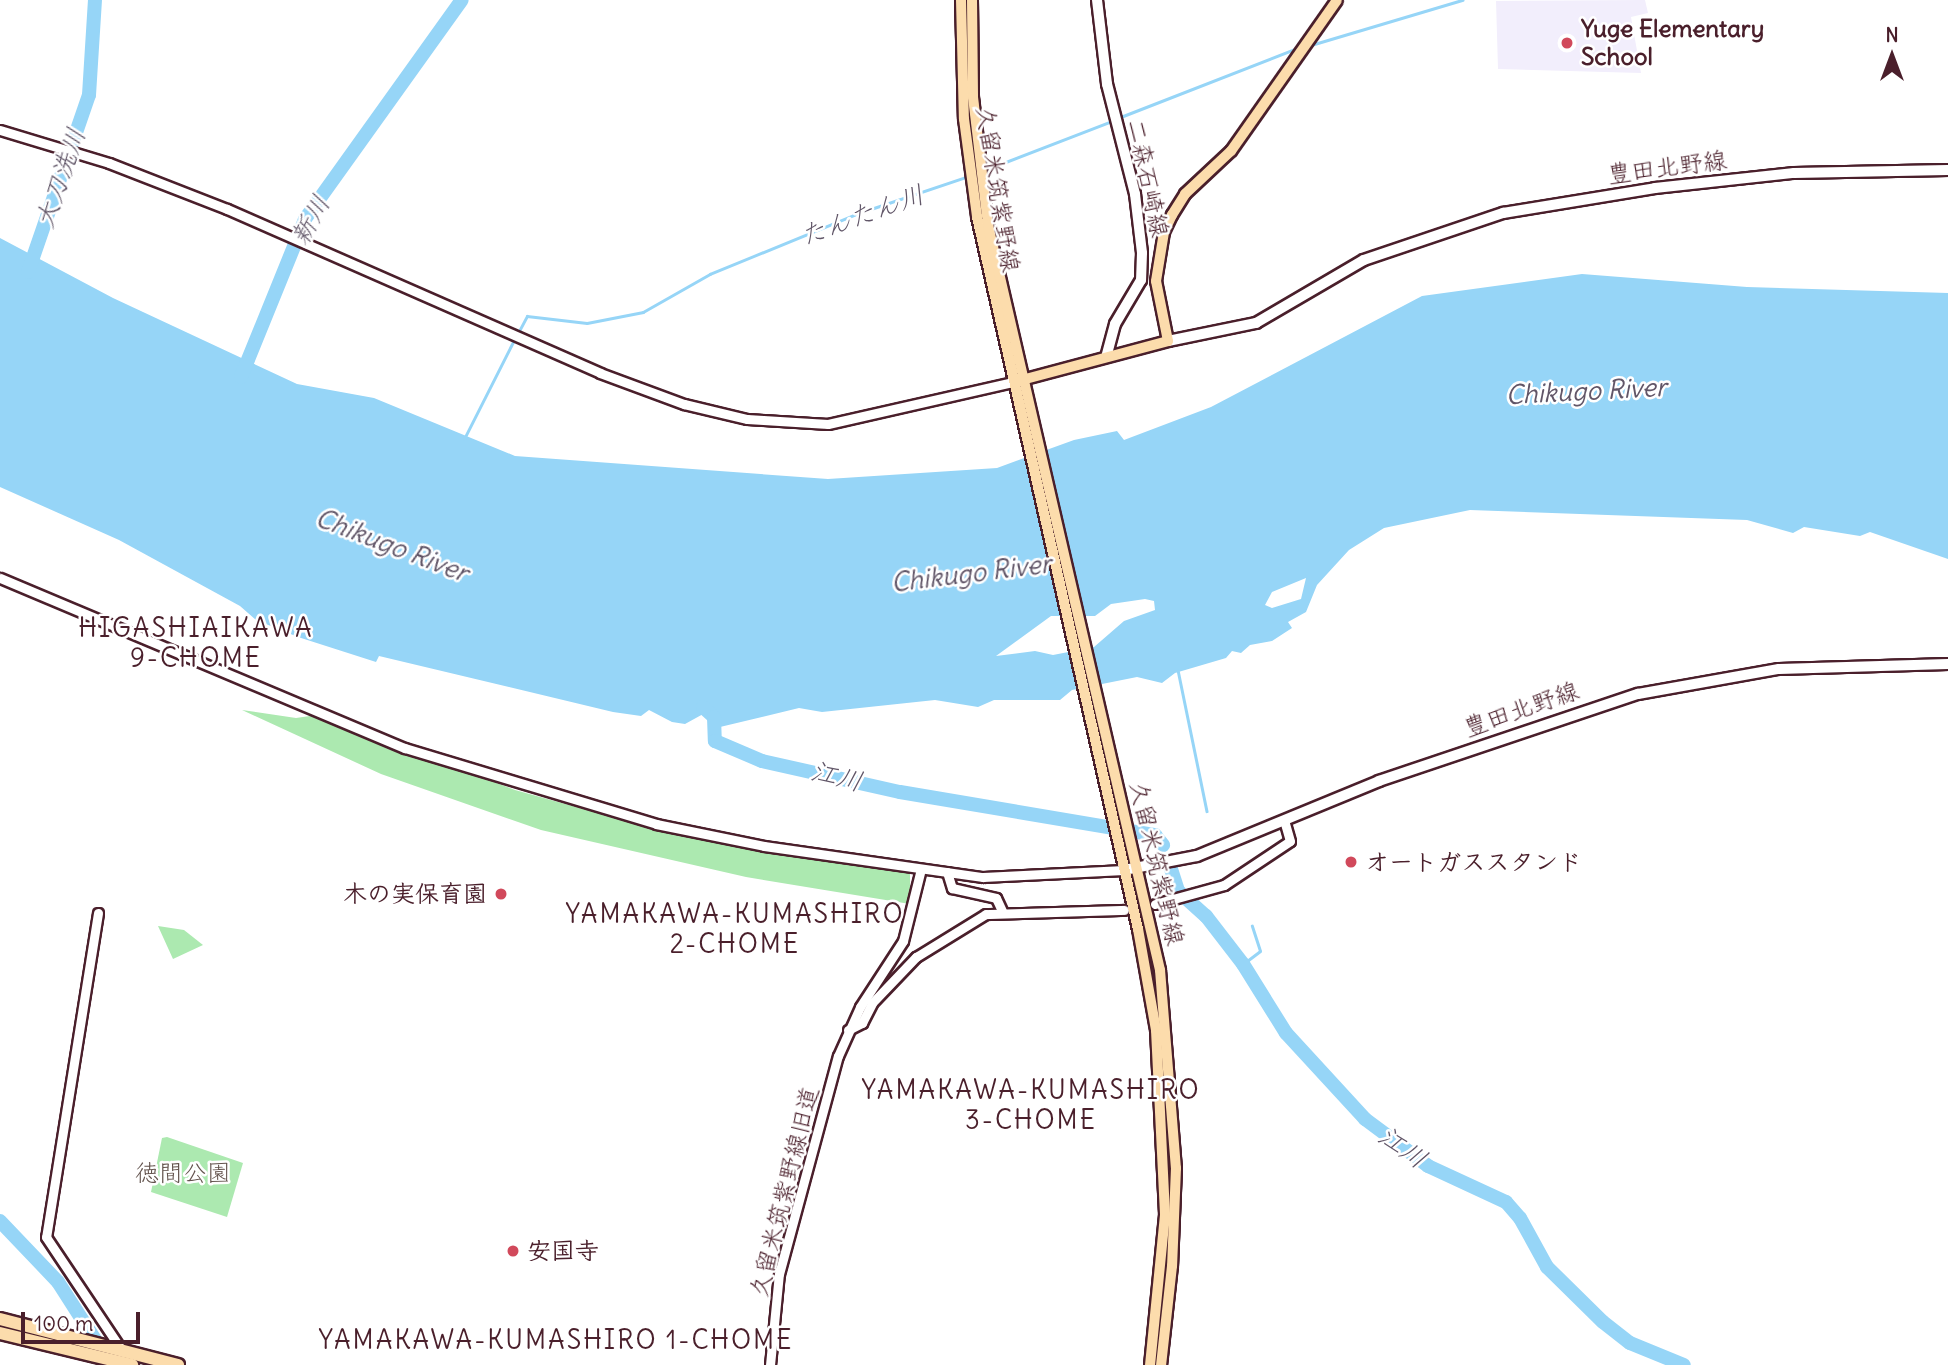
<!DOCTYPE html>
<html>
<head>
<meta charset="utf-8">
<style>
	body { margin:0 }
	#map { position:relative; width:1948px; height:1365px; overflow:hidden; background:#fff; font-family:Delius,"Klee One",sans-serif }
	div>[style] { position:absolute }
	.built>* { inset:0; background:#f2eefc }
	.green>* { inset:0; background:#ace9b0 }
	.water>* { inset:0; background:#96d5f7 }
	.stream>* { height:2.5px; margin:-1.25px; padding:0 1.25px; transform-origin:1.25px; border-radius:1.25px; background:#96d5f7 }
	.river>* { height:14px; margin:-7px; padding:0 7px; transform-origin:7px; border-radius:7px; background:#96d5f7 }
	.roads { filter:drop-shadow(2px 0 #4a1f2b) drop-shadow(-2px 0 #4a1f2b) drop-shadow(0 2px #4a1f2b) drop-shadow(0 -2px #4a1f2b) }
	.tertiary>* { height:9px; margin:-4.5px; padding:0 4.5px; transform-origin:4.5px; border-radius:4.5px; background:#fff }
	.secondary>* { height:10px; margin:-5px; padding:0 5px; transform-origin:5px; border-radius:5px; background:#fff }
	.primary>* { height:10px; margin:-5px; padding:0 5px; transform-origin:5px; border-radius:5px; background:#fcdcac }
	.trunk>* { height:12px; margin:-6px; padding:0 6px; transform-origin:6px; border-radius:6px; background:#fcdcac }
	.dots>* { width:19px; height:19px; translate:-50% -50%; box-sizing:border-box; border:4px solid #fff; border-radius:50% }
	span { translate:-50% -50%; white-space:nowrap; text-align:center; line-height:1.15; -webkit-text-stroke:5px #fff; paint-order:stroke }
	.poi-label { font-size:24px; color:#4a1f2b; font-weight:700 }
	.left { translate:0 -50%; text-align:left }
	.right { translate:-100% -50%; text-align:right }
	.street-label { font-size:24px; color:#4a1f2b }
	.park-label { font-size:24px; color:#62524c }
	.water-label { font-size:26px; color:#615668; font-style:italic }
	.neighbourhood-label { font-size:26px; color:#4a1f2b; letter-spacing:2px }
	.north { position:absolute; left:1857px; top:21px; width:70px; height:70px; -webkit-text-stroke:5px #fff; paint-order:stroke; rotate:0deg; font-size:19px; font-weight:700; line-height:28px; text-align:center; color:#4a1f2b }
	.north::after { content:''; display:block; margin:auto; width:24px; height:32px; background:#4a1f2b; clip-path:polygon(50% 0,100% 100%,50% 72%,0 100%) }
	.scale { position:absolute; left:21px; top:1312px; width:119px; height:32px; box-sizing:border-box; border:4px solid #4a1f2b; border-top:0; padding-left:9px; font-size:21px; line-height:24px; white-space:nowrap; color:#4a1f2b; -webkit-text-stroke:5px #fff; paint-order:stroke }
</style>
</head>
<body>
<div id="map">
	<div class="built">
		<div style="clip-path:polygon(1645px 0,1648px 13px,1631px 17px,1641px 73px,1498px 69px,1496px 1px)"></div>
	</div>
	<div class="green">
		<div style="clip-path:polygon(242px 710px,296px 718px,317px 715px,515px 790px,623px 820px,767px 851px,910px 871px,910px 904px,746px 877px,541px 830px,381px 774px)"></div>
		<div style="clip-path:polygon(158px 926px,184px 930px,203px 945px,173px 959px)"></div>
		<div style="clip-path:polygon(167px 1137px,243px 1163px,227px 1217px,151px 1192px,162px 1138px)"></div>
	</div>
	<div class="water">
		<div style="clip-path:polygon(evenodd,0 238px,113px 298px,297px 384px,374px 398px,515px 456px,828px 479px,997px 468px,1074px 440px,1117px 431px,1124px 440px,1211px 407px,1422px 296px,1582px 274px,1747px 287px,1948px 293px,1948px 559px,1870px 532px,1860px 536px,1804px 527px,1793px 533px,1747px 520px,1470px 510px,1384px 528px,1349px 550px,1317px 585px,1306px 612px,1288px 622px,1292px 628px,1272px 641px,1250px 645px,1241px 653px,1232px 651px,1226px 658px,1175px 673px,1162px 683px,1137px 677px,1072px 690px,1060px 700px,994px 700px,978px 707px,935px 700px,822px 712px,799px 708px,720px 727px,705px 713px,685px 724px,672px 722px,649px 710px,641px 716px,613px 712px,379px 656px,376px 662px,298px 637px,256px 620px,240px 606px,119px 540px,0 487px,0 238px,1306px 578px,1301px 599px,1272px 608px,1265px 605px,1272px 592px,1306px 578px,0 238px,1145px 599px,1154px 601px,1155px 610px,1124px 621px,1094px 647px,1053px 655px,1035px 651px,996px 656px,1051px 616px,1095px 616px,1111px 604px,1145px 599px)"></div>
	</div>
	<div class="stream">
		<div style="left:1311px;top:45px;width:158px;rotate:-16.6deg"></div>
		<div style="left:1118px;top:118px;width:193px;rotate:-21.3deg"></div>
		<div style="left:985px;top:170px;width:136px;rotate:-21.1deg"></div>
		<div style="left:518px;top:333px;width:19px;rotate:-62deg"></div>
		<div style="left:527px;top:316px;width:60px;rotate:6.7deg"></div>
		<div style="left:587px;top:323px;width:57px;rotate:-11.1deg"></div>
		<div style="left:643px;top:312px;width:77px;rotate:-29.6deg"></div>
		<div style="left:710px;top:274px;width:158px;rotate:-22.3deg"></div>
		<div style="left:856px;top:214px;width:119px;rotate:-18.6deg"></div>
		<div style="left:464px;top:439px;width:113px;rotate:-63.2deg"></div>
		<div style="left:1178px;top:670px;width:144px;rotate:78.4deg"></div>
		<div style="left:1243px;top:964px;width:21px;rotate:-37deg"></div>
		<div style="left:1260px;top:951px;width:26px;rotate:-108deg"></div>
	</div>
	<div class="river">
		<div style="left:28px;top:272px;width:187px;rotate:-71deg"></div>
		<div style="left:89px;top:95px;width:95px;rotate:-86.4deg"></div>
		<div style="left:241px;top:377px;width:170px;rotate:-67.9deg"></div>
		<div style="left:305px;top:219px;width:269px;rotate:-54.4deg"></div>
		<div style="left:703px;top:707px;width:15px;rotate:42deg"></div>
		<div style="left:714px;top:717px;width:24px;rotate:88deg"></div>
		<div style="left:715px;top:741px;width:51px;rotate:23.1deg"></div>
		<div style="left:762px;top:761px;width:141px;rotate:12.7deg"></div>
		<div style="left:900px;top:792px;width:259px;rotate:9.6deg"></div>
		<div style="left:1155px;top:835px;width:13px;rotate:51deg"></div>
		<div style="left:1171px;top:869px;width:23px;rotate:72deg"></div>
		<div style="left:1178px;top:891px;width:38px;rotate:42deg"></div>
		<div style="left:1206px;top:916px;width:61px;rotate:52.4deg"></div>
		<div style="left:1243px;top:964px;width:81px;rotate:58.1deg"></div>
		<div style="left:1286px;top:1033px;width:117px;rotate:47.4deg"></div>
		<div style="left:1365px;top:1119px;width:79px;rotate:36.7deg"></div>
		<div style="left:1428px;top:1166px;width:86px;rotate:24.8deg"></div>
		<div style="left:1506px;top:1202px;width:21px;rotate:49deg"></div>
		<div style="left:1520px;top:1218px;width:56px;rotate:61.1deg"></div>
		<div style="left:1547px;top:1267px;width:78px;rotate:44.5deg"></div>
		<div style="left:1603px;top:1322px;width:34px;rotate:38deg"></div>
		<div style="left:1630px;top:1343px;width:58px;rotate:22.2deg"></div>
		<div style="left:0;top:1221px;width:84px;rotate:46.4deg"></div>
		<div style="left:58px;top:1282px;width:83px;rotate:57.3deg"></div>
	</div>
	<div class="roads">
		<div class="tertiary">
			<div style="left:0;top:130px;width:114px;rotate:16.8deg"></div>
			<div style="left:109px;top:163px;width:127px;rotate:21.3deg"></div>
			<div style="left:227px;top:209px;width:407px;rotate:23.7deg"></div>
			<div style="left:600px;top:373px;width:90px;rotate:20.3deg"></div>
			<div style="left:684px;top:404px;width:65px;rotate:13.4deg"></div>
			<div style="left:747px;top:419px;width:81px;rotate:3.5deg"></div>
			<div style="left:828px;top:424px;width:190px;rotate:-12.8deg"></div>
			<div style="left:0;top:578px;width:439px;rotate:22.8deg"></div>
			<div style="left:405px;top:748px;width:262px;rotate:16.8deg"></div>
			<div style="left:656px;top:824px;width:110px;rotate:11.5deg"></div>
			<div style="left:764px;top:846px;width:221px;rotate:8.1deg"></div>
			<div style="left:983px;top:877px;width:141px;rotate:-2.8deg"></div>
			<div style="left:947px;top:872px;width:17px;rotate:73deg"></div>
			<div style="left:952px;top:888px;width:45px;rotate:12.8deg"></div>
			<div style="left:996px;top:898px;width:14px;rotate:65deg"></div>
			<div style="left:1155px;top:904px;width:72px;rotate:-15.4deg"></div>
			<div style="left:1224px;top:885px;width:79px;rotate:-33.7deg"></div>
			<div style="left:1290px;top:841px;width:22px;rotate:-106deg"></div>
			<div style="left:98px;top:913px;width:328px;rotate:99.1deg"></div>
			<div style="left:46px;top:1237px;width:138px;rotate:56.2deg"></div>
			<div style="left:848px;top:1030px;width:16px;rotate:-27deg"></div>
			<div style="left:862px;top:1023px;width:22px;rotate:-63deg"></div>
			<div style="left:872px;top:1003px;width:64px;rotate:-46.3deg"></div>
			<div style="left:916px;top:957px;width:82px;rotate:-31.6deg"></div>
			<div style="left:986px;top:914px;width:138px;rotate:-1.7deg"></div>
			<div style="left:770px;top:1365px;width:91px;rotate:-84.4deg"></div>
			<div style="left:779px;top:1274px;width:226px;rotate:-74.9deg"></div>
			<div style="left:838px;top:1056px;width:54px;rotate:-65.8deg"></div>
			<div style="left:860px;top:1007px;width:79px;rotate:-56.9deg"></div>
			<div style="left:903px;top:941px;width:74px;rotate:-76deg"></div>
		</div>
		<div class="secondary">
			<div style="left:1097px;top:0;width:85px;rotate:83.2deg"></div>
			<div style="left:1107px;top:84px;width:114px;rotate:75.7deg"></div>
			<div style="left:1135px;top:194px;width:59px;rotate:83.2deg"></div>
			<div style="left:1142px;top:253px;width:27px;rotate:92deg"></div>
			<div style="left:1141px;top:280px;width:51px;rotate:120.6deg"></div>
			<div style="left:1115px;top:324px;width:34px;rotate:105deg"></div>
			<div style="left:1168px;top:341px;width:90px;rotate:-11.6deg"></div>
			<div style="left:1256px;top:323px;width:125px;rotate:-30.3deg"></div>
			<div style="left:1364px;top:260px;width:147px;rotate:-18.7deg"></div>
			<div style="left:1503px;top:213px;width:154px;rotate:-9.3deg"></div>
			<div style="left:1655px;top:188px;width:140px;rotate:-6.2deg"></div>
			<div style="left:1794px;top:173px;width:154px;rotate:-1.1deg"></div>
			<div style="left:1124px;top:870px;width:74px;rotate:-10.9deg"></div>
			<div style="left:1197px;top:856px;width:197px;rotate:-22.4deg"></div>
			<div style="left:1379px;top:781px;width:273px;rotate:-18.6deg"></div>
			<div style="left:1638px;top:694px;width:143px;rotate:-10.1deg"></div>
			<div style="left:1779px;top:669px;width:169px;rotate:-1.7deg"></div>
		</div>
		<div class="primary">
			<div style="left:961px;top:0;width:119px;rotate:88.6deg"></div>
			<div style="left:964px;top:119px;width:99px;rotate:82.4deg"></div>
			<div style="left:977px;top:217px;width:730px;rotate:77.26deg"></div>
			<div style="left:1138px;top:929px;width:103px;rotate:79.9deg"></div>
			<div style="left:1156px;top:1030px;width:185px;rotate:87.2deg"></div>
			<div style="left:1165px;top:1215px;width:151px;rotate:95.7deg"></div>
			<div style="left:972px;top:0;width:97px;rotate:89.4deg"></div>
			<div style="left:973px;top:97px;width:129px;rotate:83.3deg"></div>
			<div style="left:988px;top:225px;width:765px;rotate:77deg"></div>
			<div style="left:1160px;top:970px;width:199px;rotate:85.4deg"></div>
			<div style="left:1176px;top:1168px;width:98px;rotate:92.3deg"></div>
			<div style="left:1172px;top:1266px;width:100px;rotate:96.3deg"></div>
			<div style="left:1018px;top:381px;width:155px;rotate:-14.9deg"></div>
			<div style="left:1168px;top:341px;width:61px;rotate:-101.3deg"></div>
			<div style="left:1156px;top:281px;width:50px;rotate:-80.7deg"></div>
			<div style="left:1164px;top:232px;width:19px;rotate:-65deg"></div>
			<div style="left:1172px;top:215px;width:25px;rotate:-58deg"></div>
			<div style="left:1185px;top:194px;width:63px;rotate:-43.1deg"></div>
			<div style="left:1231px;top:151px;width:184px;rotate:-54.9deg"></div>
		</div>
		<div class="trunk">
			<div style="left:0;top:1319px;width:184px;rotate:14.5deg"></div>
			<div style="left:0;top:1333px;width:136px;rotate:13.6deg"></div>
		</div>
	</div>
	<div class="dots">
		<div style="left:1567px;top:43px;background:#d1495b"></div>
		<div style="left:1351px;top:862px;background:#d1495b"></div>
		<div style="left:501px;top:894px;background:#d1495b"></div>
		<div style="left:513px;top:1251px;background:#d1495b"></div>
	</div>
	<div class="poi-label">
		<span class="left" style="left:1581px;top:43px">Yuge Elementary<br>School</span>
		<span class="left" style="left:1365px;top:862px">オートガススタンド</span>
		<span class="right" style="left:487px;top:894px">木の実保育園</span>
		<span class="left" style="left:527px;top:1251px">安国寺</span>
	</div>
	<div class="street-label">
		<span style="left:1667px;top:167px;rotate:-7deg">豊田北野線</span>
		<span style="left:1148px;top:178px;rotate:78deg">二森石崎線</span>
		<span style="left:998px;top:189px;rotate:81deg">久留米筑紫野線</span>
		<span style="left:1521px;top:709px;rotate:-19deg">豊田北野線</span>
		<span style="left:1157px;top:863px;rotate:77deg">久留米筑紫野線</span>
		<span style="left:784px;top:1192px;rotate:-76deg">久留米筑紫野線旧道</span>
	</div>
	<div class="park-label">
		<span style="left:183px;top:1173px">徳間公園</span>
	</div>
	<div class="water-label">
		<span style="left:60px;top:178px;rotate:-71deg">大刀洗川</span>
		<span style="left:862px;top:215px;rotate:-20deg">たんたん川</span>
		<span style="left:310px;top:220px;rotate:-61deg">新川</span>
		<span style="left:1586px;top:391px;rotate:-3deg">Chikugo River</span>
		<span style="left:392px;top:545px;rotate:21deg">Chikugo River</span>
		<span style="left:971px;top:573px;rotate:-7deg">Chikugo River</span>
		<span style="left:837px;top:776px;rotate:14deg">江川</span>
		<span style="left:1403px;top:1147px;rotate:35deg">江川</span>
	</div>
	<div class="neighbourhood-label">
		<span style="left:196px;top:643px">HIGASHIAIKAWA<br>9-CHOME</span>
		<span style="left:735px;top:929px">YAMAKAWA-KUMASHIRO<br>2-CHOME</span>
		<span style="left:1031px;top:1105px">YAMAKAWA-KUMASHIRO<br>3-CHOME</span>
		<span style="left:556px;top:1340px">YAMAKAWA-KUMASHIRO 1-CHOME</span>
	</div>
	<div class="north">N</div>
	<div class="scale">100 m</div>
</div>
</body>
</html>
